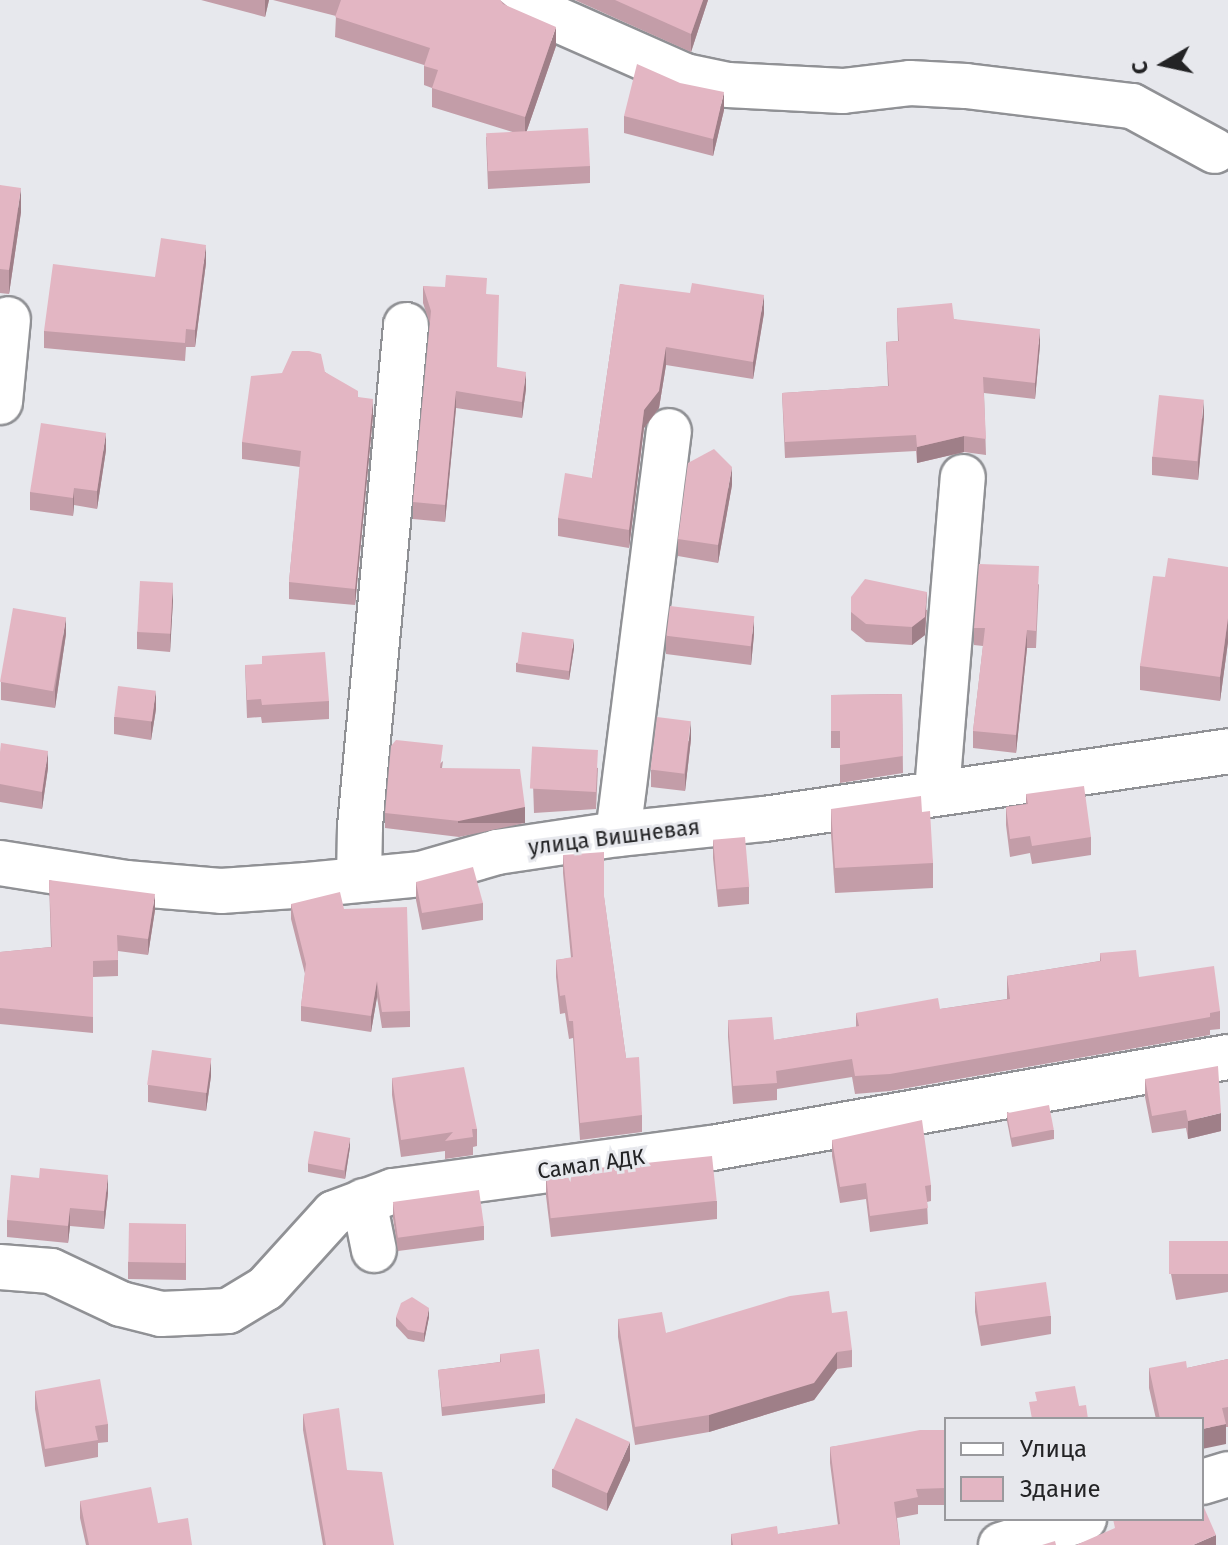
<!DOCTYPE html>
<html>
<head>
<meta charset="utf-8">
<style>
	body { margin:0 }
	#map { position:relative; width:1228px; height:1545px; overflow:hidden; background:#e7e8ed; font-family:"Fira Sans",sans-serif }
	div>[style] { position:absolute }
	.roads { filter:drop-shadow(2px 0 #909195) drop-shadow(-2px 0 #909195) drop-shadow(0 2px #909195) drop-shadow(0 -2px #909195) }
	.minor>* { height:44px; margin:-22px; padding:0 22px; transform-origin:22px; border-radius:22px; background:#fff }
	.wall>* { inset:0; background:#c39da8 }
	.shaded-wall>* { inset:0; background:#9f7f88; transform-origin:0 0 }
	.building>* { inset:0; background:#e3b6c3; transform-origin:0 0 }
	span { translate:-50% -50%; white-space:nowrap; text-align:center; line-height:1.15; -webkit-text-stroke:6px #e7e8ed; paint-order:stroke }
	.street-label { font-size:22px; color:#232325 }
	.legend { position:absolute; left:944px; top:1417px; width:260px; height:104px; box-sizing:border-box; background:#e7e8ed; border:2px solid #99999d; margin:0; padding:10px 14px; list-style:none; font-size:24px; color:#232325 }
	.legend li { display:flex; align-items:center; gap:16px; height:40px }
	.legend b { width:40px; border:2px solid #99999d }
	.north { position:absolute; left:1124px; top:24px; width:80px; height:80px; -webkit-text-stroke:6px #e7e8ed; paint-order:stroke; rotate:261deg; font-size:22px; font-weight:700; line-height:32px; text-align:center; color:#232325 }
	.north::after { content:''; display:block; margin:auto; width:28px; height:36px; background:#232325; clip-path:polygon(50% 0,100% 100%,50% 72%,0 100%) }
</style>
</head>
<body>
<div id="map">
	<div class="roads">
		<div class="minor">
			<div style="left:513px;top:0;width:188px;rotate:23.8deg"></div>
			<div style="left:685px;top:76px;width:44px;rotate:11.8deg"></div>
			<div style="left:728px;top:85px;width:115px;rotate:3deg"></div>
			<div style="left:843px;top:91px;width:67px;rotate:-6.8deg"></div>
			<div style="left:910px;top:83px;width:56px;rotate:3.1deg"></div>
			<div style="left:966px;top:86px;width:167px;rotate:6.9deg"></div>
			<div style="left:1132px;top:106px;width:94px;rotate:28.5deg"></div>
			<div style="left:0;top:402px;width:83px;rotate:-84.5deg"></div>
			<div style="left:937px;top:791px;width:315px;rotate:-85.3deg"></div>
			<div style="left:618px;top:834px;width:406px;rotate:-82.8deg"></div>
			<div style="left:0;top:863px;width:128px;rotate:9deg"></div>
			<div style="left:126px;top:883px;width:95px;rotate:4.8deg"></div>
			<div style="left:221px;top:891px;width:86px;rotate:-4deg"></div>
			<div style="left:307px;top:885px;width:115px;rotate:-5.5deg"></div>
			<div style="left:421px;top:874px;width:79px;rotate:-16.1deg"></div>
			<div style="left:497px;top:852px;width:122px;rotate:-8.5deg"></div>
			<div style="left:618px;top:834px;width:147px;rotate:-5.9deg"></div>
			<div style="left:764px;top:819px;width:469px;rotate:-8.3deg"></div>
			<div style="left:359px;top:879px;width:53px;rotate:-88.9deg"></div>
			<div style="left:360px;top:826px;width:503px;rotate:-84.75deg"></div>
			<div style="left:364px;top:1201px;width:50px;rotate:78.5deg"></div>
			<div style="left:0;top:1267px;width:51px;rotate:4.5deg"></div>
			<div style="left:51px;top:1271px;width:77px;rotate:25.2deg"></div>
			<div style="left:121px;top:1304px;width:41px;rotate:14deg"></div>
			<div style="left:161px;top:1314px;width:67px;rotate:-2.6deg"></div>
			<div style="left:228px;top:1311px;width:44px;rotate:-31.2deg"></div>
			<div style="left:266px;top:1288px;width:101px;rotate:-47.8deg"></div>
			<div style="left:334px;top:1213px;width:63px;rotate:-20.4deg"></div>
			<div style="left:393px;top:1191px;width:322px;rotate:-7.7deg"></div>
			<div style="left:712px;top:1148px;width:524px;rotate:-10deg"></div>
			<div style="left:1202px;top:1482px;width:27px;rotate:-17deg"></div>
			<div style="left:1001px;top:1545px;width:87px;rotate:-17.4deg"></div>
		</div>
	</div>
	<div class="wall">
		<div style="clip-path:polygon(201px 0,269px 0,265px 17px)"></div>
		<div style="clip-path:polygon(273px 0,500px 0,556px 46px,526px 133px,590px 166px,590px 183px,488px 189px,486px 137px,519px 134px,432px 107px,432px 88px,424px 85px,424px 65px,335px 37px,336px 16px)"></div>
		<div style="clip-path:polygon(575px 0,708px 0,691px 52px)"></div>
		<div style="clip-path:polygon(724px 110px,713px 156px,624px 133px,624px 116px)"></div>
		<div style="clip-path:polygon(0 185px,21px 212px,9px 294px,0 293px)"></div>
		<div style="clip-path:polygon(206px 263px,195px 347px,186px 347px,185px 361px,44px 348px,44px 331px,155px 277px)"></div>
		<div style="clip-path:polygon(620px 284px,764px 313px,753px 379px,666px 365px,659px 408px,644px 428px,629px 548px,558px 536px,558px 518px,592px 478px)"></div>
		<div style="clip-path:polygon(423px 286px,487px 294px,497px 367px,526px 389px,522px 418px,456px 408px,445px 522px,413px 519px,413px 502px,430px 324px,423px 303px)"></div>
		<div style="clip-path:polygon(897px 308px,954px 319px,1040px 345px,1035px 399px,984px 393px,986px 455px,964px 452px,917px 463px,916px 451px,785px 458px,782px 393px,888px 386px,886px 342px,898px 341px)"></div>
		<div style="clip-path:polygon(325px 372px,358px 397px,373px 416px,355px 605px,289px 599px,289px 582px,300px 467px,242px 459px,242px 442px)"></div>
		<div style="clip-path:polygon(1204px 417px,1198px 480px,1152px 475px,1152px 457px)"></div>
		<div style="clip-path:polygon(106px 450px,97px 509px,74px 505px,73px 516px,30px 510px,30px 492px)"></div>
		<div style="clip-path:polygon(732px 485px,718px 563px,678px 556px,678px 539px)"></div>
		<div style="clip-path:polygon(1228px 567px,1228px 642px,1220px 701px,1140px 690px,1140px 666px,1165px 577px)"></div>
		<div style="clip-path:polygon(1039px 584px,1036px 648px,1027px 648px,1016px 753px,973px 748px,973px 731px,983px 646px,974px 645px,974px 628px)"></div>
		<div style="clip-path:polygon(851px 597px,927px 610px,925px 635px,912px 645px,866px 642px,851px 630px)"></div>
		<div style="clip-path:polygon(173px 600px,170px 652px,137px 649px,137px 632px)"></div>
		<div style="clip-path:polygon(66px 634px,55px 708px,1px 700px,1px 682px)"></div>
		<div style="clip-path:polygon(754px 634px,751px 665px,666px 654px,666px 636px)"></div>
		<div style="clip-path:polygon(574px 648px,569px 680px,516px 672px,516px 663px)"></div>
		<div style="clip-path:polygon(245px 665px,329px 701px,329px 719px,262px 723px,261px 717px,247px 718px)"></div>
		<div style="clip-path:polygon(902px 694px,903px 773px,840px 783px,840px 748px,831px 748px,831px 695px)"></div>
		<div style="clip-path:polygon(156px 709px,151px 740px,114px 734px,114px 717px)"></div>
		<div style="clip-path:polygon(691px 739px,685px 791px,651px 787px,651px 770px)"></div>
		<div style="clip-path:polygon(0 752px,48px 768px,42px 809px,0 802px)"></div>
		<div style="clip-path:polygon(532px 753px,598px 768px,596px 809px,534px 813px)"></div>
		<div style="clip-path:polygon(443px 761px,442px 768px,525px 823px,459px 837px,385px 828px,385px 813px)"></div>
		<div style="clip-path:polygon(1026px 794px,1091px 837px,1091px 855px,1032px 864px,1030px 853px,1010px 857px,1006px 825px,1006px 807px,1026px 804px)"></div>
		<div style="clip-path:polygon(831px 809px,922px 812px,933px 863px,933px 888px,835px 893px,831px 834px)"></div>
		<div style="clip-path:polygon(713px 840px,749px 887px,749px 904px,718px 907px,713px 858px)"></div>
		<div style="clip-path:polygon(563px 855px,604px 897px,626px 1058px,642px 1115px,642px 1132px,580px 1140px,573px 1038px,569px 1039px,565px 1013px,560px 1014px,556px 977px,556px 960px,571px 958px,563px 873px)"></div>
		<div style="clip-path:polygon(49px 880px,155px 910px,148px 955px,118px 951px,118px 976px,93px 977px,93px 1033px,0 1024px,0 952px,51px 947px)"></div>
		<div style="clip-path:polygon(416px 882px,483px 903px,483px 920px,422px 930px,416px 900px)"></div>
		<div style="clip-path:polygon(291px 904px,344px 909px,410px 1011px,410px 1027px,382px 1028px,377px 997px,371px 1032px,301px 1021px,301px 1006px,305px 974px,291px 919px)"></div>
		<div style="clip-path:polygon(1100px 953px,1139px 977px,1220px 1011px,1220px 1029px,1210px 1030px,1210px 1035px,890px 1091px,855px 1094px,852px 1077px,777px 1089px,777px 1100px,733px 1104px,728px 1037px,728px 1020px,774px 1040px,856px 1027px,856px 1013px,940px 1009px,1007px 999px,1007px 976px,1100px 961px)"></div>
		<div style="clip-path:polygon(211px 1076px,206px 1111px,148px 1102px,148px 1085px)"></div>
		<div style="clip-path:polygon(392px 1078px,477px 1129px,477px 1146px,473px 1147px,473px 1155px,445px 1159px,445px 1151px,401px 1157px,392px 1095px)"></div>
		<div style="clip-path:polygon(1145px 1079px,1221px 1131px,1188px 1139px,1186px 1128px,1152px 1133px,1145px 1097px)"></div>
		<div style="clip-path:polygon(1007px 1112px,1054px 1130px,1054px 1139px,1012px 1147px,1007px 1121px)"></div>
		<div style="clip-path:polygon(832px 1140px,931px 1185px,931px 1201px,927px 1202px,928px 1224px,870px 1232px,866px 1199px,840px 1203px,832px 1156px)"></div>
		<div style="clip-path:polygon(350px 1147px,345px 1179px,308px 1172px,308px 1163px)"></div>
		<div style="clip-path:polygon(39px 1178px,108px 1193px,104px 1229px,70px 1226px,68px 1243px,7px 1237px,7px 1220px)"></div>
		<div style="clip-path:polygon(546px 1178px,717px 1201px,717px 1219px,551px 1237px,546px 1196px)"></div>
		<div style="clip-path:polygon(393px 1204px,484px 1226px,484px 1240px,398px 1251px,393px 1218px)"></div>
		<div style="clip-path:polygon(186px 1224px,186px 1280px,128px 1279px,128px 1262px)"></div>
		<div style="clip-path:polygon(1228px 1241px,1228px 1292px,1176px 1300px,1170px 1269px,1170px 1251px)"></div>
		<div style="clip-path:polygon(975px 1295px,1051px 1316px,1051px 1334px,981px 1346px,975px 1312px)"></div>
		<div style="clip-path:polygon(832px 1313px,852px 1350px,852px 1367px,837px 1369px,814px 1400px,709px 1432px,635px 1445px,618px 1337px,618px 1319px,666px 1333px)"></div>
		<div style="clip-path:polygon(396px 1317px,429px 1317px,424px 1342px,408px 1339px,396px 1326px)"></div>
		<div style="clip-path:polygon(500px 1354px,545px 1394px,545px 1403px,442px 1416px,438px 1370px,500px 1362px)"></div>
		<div style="clip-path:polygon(1228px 1359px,1228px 1427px,1226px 1427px,1226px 1444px,1202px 1419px,1156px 1419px,1149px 1388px,1149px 1368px,1187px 1368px)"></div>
		<div style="clip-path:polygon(35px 1391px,108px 1424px,108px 1442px,98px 1443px,98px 1457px,45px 1467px,35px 1409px)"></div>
		<div style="clip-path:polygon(303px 1414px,347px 1470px,394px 1545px,323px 1545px,303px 1430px)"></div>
		<div style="clip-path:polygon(946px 1430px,946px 1505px,918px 1505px,918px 1514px,897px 1518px,900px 1545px,731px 1545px,731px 1534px,778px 1534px,838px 1525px,830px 1463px,830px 1447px)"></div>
		<div style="clip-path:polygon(630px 1460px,607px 1511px,552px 1487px,552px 1469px)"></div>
		<div style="clip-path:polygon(80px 1501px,158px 1523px,192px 1545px,86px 1545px,80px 1518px)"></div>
	</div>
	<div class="shaded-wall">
		<div style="clip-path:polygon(265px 0,269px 0,265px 17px)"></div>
		<div style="clip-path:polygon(703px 0,708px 0,691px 52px,691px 34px)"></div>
		<div style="clip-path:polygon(556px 27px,556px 46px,525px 136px,525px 117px)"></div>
		<div style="clip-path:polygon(724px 92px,724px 110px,713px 156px,713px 139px)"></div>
		<div style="clip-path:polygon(21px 188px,21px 212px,9px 294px,9px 270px)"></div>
		<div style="clip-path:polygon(206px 245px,206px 263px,195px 347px,195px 330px)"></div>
		<div style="clip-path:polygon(764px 295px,764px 313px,753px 379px,753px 362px)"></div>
		<div style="clip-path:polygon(1040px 329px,1040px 345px,1035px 399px,1035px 383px)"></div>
		<div style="clip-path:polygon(666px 347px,666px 365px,659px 408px,644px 428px,629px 548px,629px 530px,644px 410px)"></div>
		<div style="clip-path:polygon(526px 372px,526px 389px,522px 418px,522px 402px)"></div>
		<div style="clip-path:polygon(456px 391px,456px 408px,445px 522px,445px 505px)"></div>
		<div style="clip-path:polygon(373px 399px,373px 416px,355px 605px,355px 589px)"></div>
		<div style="clip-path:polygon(1204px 400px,1204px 417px,1198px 480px,1198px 462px)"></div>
		<div style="clip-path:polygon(106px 433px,106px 450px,97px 509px,97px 491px)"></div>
		<div style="clip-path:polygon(964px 436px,964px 452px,917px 463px,917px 447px)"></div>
		<div style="clip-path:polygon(732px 467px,732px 485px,718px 563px,718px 545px)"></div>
		<div style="clip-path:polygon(74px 488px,74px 505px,73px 516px,73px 498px)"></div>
		<div style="clip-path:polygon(173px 583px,173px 600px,170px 652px,170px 634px)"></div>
		<div style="clip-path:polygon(927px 592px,925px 635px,912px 645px,912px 627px)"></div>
		<div style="clip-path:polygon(66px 617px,66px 634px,55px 708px,55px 690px)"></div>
		<div style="clip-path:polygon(754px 617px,754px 634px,751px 665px,751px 647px)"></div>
		<div style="clip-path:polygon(1228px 618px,1228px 642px,1220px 701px,1220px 677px)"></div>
		<div style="clip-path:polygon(1027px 630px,1027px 648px,1016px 753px,1016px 735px)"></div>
		<div style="clip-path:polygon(574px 639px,574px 648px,569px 680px,569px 671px)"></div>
		<div style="clip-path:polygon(156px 691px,156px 709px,151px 740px,151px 722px)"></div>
		<div style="clip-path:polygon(691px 721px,691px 739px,685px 791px,685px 774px)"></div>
		<div style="clip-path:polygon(48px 751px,48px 768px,42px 809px,42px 792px)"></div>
		<div style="left:525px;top:807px;width:16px;height:67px;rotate:90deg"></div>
		<div style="clip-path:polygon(155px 894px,155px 910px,148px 955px,148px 939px)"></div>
		<div style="clip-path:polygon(377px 981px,377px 997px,371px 1032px,371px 1016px)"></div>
		<div style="clip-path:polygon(211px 1058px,211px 1076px,206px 1111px,206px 1093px)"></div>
		<div style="clip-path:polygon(1221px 1113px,1221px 1131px,1188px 1139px,1188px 1121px)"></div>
		<div style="clip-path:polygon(350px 1138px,350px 1147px,345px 1179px,345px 1170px)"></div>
		<div style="clip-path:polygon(108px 1175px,108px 1193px,104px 1229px,104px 1211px)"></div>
		<div style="clip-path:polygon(70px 1208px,70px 1226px,68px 1243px,68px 1226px)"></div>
		<div style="clip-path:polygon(429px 1308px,429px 1317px,424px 1342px,424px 1333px)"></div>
		<div style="clip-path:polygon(837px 1352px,837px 1369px,814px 1400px,709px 1432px,709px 1415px)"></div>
		<div style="clip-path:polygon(1226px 1424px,1226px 1444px,1202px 1449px,1202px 1429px)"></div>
		<div style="clip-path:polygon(630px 1442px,630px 1460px,607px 1511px,607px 1493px)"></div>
		<div style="clip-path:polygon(1216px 1535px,1216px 1545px,1193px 1545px)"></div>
	</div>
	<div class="building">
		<div style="clip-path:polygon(341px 0,500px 0,503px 4px,556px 27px,525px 117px,432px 88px,438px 70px,424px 66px,430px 48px,335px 17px)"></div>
		<div style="clip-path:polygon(615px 0,703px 0,691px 34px)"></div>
		<div style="clip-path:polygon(637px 64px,680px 83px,724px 92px,713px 139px,624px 116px)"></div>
		<div style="left:588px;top:128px;width:38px;height:102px;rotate:87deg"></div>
		<div style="clip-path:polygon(0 185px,21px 188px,9px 270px,0 269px)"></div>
		<div style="clip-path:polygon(161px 238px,206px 245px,195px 330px,186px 329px,185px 343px,44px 331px,53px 264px,155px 277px)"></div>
		<div style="clip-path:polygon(446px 275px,487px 278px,486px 294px,499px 295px,497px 367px,526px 372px,522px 402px,456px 391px,445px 505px,413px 502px,431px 311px,423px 286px,445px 287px)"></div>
		<div style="clip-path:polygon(692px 283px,764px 295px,753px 362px,666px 347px,659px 391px,644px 410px,629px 530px,558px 518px,565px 473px,592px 478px,620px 284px,690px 293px)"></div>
		<div style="clip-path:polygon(952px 303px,954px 319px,1040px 329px,1035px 383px,983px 377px,986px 439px,964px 436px,917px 447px,916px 435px,785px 442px,782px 393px,889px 386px,886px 342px,899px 341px,897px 308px)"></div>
		<div style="clip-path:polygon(292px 351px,309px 351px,321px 354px,325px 372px,358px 391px,358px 397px,373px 399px,355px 589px,289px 582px,301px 451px,242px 442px,251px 376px,282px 373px)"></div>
		<div style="left:1159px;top:395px;width:45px;height:62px;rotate:6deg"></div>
		<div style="clip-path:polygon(41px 423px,106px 433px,97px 491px,74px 488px,73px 498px,30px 492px)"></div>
		<div style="clip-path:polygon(714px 449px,732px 467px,718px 545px,678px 539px,688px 463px)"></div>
		<div style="clip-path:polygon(1168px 558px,1228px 567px,1228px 618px,1220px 677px,1140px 666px,1153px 576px,1165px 577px)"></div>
		<div style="clip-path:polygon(979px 564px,1039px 566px,1036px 631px,1027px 630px,1016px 735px,973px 731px,985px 628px,974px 628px)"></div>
		<div style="clip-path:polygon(865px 579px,927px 592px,925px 617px,912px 627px,866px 624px,851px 612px,851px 597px)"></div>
		<div style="left:140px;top:581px;width:33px;height:51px;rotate:3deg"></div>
		<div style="left:670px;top:606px;width:85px;height:30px;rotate:7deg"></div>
		<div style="left:13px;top:608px;width:54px;height:75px;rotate:10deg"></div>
		<div style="left:522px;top:632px;width:52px;height:32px;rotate:8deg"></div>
		<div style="clip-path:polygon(325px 652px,329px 701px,262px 705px,261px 699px,247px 700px,245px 665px,262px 664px,262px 656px)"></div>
		<div style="left:118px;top:686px;width:38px;height:31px;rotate:7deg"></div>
		<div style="clip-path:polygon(902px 694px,903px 756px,840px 765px,840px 731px,831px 731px,831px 695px)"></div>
		<div style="left:657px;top:717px;width:34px;height:53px;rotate:7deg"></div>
		<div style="clip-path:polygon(396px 740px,443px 745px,440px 768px,520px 769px,525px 807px,459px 821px,385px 813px,391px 746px)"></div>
		<div style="clip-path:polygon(1px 743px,48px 751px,42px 792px,0 784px,0 752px)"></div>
		<div style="left:598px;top:750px;width:42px;height:66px;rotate:93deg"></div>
		<div style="clip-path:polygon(1084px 786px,1091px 837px,1032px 846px,1030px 836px,1010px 839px,1006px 807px,1028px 804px,1026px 794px)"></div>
		<div style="clip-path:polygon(921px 796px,922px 812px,930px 811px,933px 863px,835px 868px,831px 809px)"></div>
		<div style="left:745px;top:837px;width:50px;height:32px;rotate:85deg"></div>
		<div style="clip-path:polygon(604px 852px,604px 896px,626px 1058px,639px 1057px,642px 1115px,580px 1123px,573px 1021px,569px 1021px,565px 995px,560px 996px,556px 960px,573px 957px,563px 855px)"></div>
		<div style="clip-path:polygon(473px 867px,483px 903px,422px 913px,416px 882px)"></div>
		<div style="clip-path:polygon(49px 880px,155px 894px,148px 939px,117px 935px,118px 960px,93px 961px,93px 1017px,0 1008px,0 952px,52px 947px)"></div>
		<div style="clip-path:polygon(340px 892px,344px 909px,407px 907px,410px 1011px,382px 1012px,377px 981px,371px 1016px,301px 1006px,306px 964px,291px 904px)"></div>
		<div style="clip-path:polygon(1136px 950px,1139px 977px,1214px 966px,1220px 1011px,1210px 1013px,1210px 1017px,890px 1074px,855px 1076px,852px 1059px,776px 1071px,777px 1083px,733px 1086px,728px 1020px,772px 1017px,774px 1040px,859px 1026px,856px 1013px,938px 998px,940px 1009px,1010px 999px,1007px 976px,1101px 961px,1100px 953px)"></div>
		<div style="left:152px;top:1050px;width:60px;height:35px;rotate:8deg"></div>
		<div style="clip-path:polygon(1218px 1066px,1221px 1113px,1188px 1121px,1186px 1110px,1152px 1116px,1145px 1079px)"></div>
		<div style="clip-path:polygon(464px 1067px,477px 1129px,472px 1129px,473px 1137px,445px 1141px,453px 1132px,401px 1140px,392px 1078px)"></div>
		<div style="left:1049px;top:1105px;width:25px;height:43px;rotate:79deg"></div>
		<div style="clip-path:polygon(922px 1120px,931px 1185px,925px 1186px,928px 1208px,870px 1216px,866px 1183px,840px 1187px,832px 1140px)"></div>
		<div style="left:314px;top:1131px;width:37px;height:33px;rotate:11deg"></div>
		<div style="left:712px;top:1156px;width:45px;height:167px;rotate:84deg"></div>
		<div style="clip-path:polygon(40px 1168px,108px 1175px,104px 1211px,70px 1208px,68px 1226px,7px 1220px,11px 1175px,39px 1178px)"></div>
		<div style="left:479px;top:1190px;width:36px;height:87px;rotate:82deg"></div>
		<div style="left:129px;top:1223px;width:57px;height:39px;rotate:1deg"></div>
		<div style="left:1228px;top:1241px;width:33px;height:59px;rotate:90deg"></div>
		<div style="left:1046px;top:1282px;width:34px;height:72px;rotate:82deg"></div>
		<div style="clip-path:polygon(829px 1291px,832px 1313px,847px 1311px,852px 1350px,837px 1352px,814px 1383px,709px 1415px,635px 1427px,618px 1319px,662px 1312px,666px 1333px,790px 1296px)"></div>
		<div style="clip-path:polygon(412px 1297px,429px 1308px,424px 1333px,408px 1330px,396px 1317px,401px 1303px)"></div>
		<div style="clip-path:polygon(539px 1349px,545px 1394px,442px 1407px,438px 1370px,501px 1362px,500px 1354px)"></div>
		<div style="clip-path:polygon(1228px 1359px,1228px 1407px,1222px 1408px,1226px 1424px,1202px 1429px,1202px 1419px,1160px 1419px,1149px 1368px,1186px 1361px,1187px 1368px)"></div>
		<div style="clip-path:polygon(100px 1379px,108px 1424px,95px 1426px,98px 1440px,45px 1449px,35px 1391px)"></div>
		<div style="clip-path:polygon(1075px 1386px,1079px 1406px,1086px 1405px,1088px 1419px,1032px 1419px,1029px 1402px,1037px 1401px,1035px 1392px)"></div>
		<div style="clip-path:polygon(339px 1408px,347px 1470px,382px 1472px,394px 1545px,326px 1545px,303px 1414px)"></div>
		<div style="left:576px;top:1418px;width:59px;height:56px;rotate:24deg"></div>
		<div style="clip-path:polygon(920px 1430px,946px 1430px,946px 1488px,916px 1489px,918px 1497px,894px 1502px,900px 1545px,733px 1545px,731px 1534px,777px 1526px,778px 1534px,840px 1524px,830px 1447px)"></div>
		<div style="clip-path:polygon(151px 1487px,158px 1523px,188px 1518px,192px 1545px,89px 1545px,80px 1501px)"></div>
		<div style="clip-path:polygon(1202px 1503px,1216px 1535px,1193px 1545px,1076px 1545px,1115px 1528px,1113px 1519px,1202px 1519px)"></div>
		<div style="clip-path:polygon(1055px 1541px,1056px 1545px,1042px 1545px)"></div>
	</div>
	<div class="street-label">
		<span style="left:614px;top:837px;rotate:-7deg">улица Вишневая</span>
		<span style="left:591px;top:1164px;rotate:-8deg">Самал АДК</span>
	</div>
	<ul class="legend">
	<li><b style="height:10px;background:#fff"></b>Улица</li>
	<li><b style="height:22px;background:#e3b6c3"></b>Здание</li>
	</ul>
	<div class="north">С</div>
</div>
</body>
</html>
